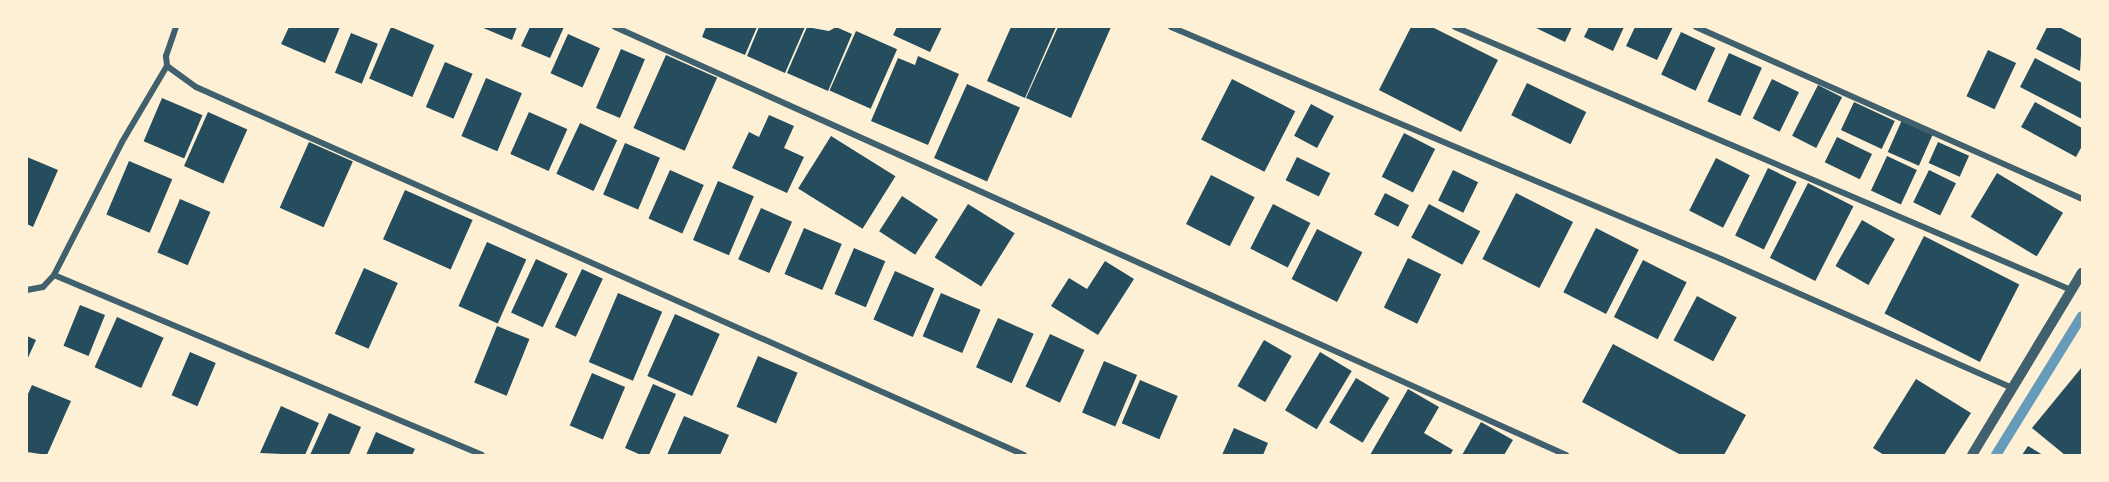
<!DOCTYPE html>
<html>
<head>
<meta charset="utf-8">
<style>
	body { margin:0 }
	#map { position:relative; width:2109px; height:482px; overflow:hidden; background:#fdf0d5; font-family:Jost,sans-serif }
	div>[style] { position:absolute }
	.stream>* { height:10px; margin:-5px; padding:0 5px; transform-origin:5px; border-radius:5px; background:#669bbc }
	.building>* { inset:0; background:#264d5e; transform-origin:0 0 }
	.minor>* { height:6px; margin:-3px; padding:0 3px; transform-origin:3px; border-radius:3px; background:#3f606c }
	.tertiary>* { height:10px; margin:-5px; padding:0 5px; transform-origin:5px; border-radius:5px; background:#3f606c }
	span { translate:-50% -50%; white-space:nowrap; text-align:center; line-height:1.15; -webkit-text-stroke:5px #fdf0d5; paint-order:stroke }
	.frame { position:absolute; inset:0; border:28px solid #fdf0d5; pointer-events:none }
</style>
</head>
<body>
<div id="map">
	<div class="stream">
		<div style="left:1996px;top:455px;width:163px;rotate:-58.3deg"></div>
	</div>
	<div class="building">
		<div style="clip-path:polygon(289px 27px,340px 27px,325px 63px,281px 44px)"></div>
		<div style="left:391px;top:27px;width:47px;height:56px;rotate:23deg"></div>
		<div style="clip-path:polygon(481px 27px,517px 27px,512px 40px)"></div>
		<div style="clip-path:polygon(530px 27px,564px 27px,550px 58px,521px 46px)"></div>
		<div style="clip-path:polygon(706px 27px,757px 27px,745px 55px,702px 37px)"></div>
		<div style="clip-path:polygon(759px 27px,805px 27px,785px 73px,747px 56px)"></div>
		<div style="clip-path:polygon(807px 27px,829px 31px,836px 27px,852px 34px,828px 91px,787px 73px)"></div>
		<div style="clip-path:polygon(897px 27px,942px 27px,930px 52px,893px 35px)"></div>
		<div style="clip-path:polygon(1011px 27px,1056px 27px,1025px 98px,987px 81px)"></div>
		<div style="clip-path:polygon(1058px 27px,1111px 27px,1071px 118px,1026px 98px)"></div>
		<div style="clip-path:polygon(1411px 27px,1432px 27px,1498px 60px,1461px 132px,1379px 90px)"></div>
		<div style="clip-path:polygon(1534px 27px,1572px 27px,1565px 42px)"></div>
		<div style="clip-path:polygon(1589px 27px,1624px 27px,1613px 51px,1584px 37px)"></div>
		<div style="clip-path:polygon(1635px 27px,1673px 27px,1657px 60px,1626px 46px)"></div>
		<div style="clip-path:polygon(2047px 27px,2059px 27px,2082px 39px,2080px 71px,2036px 49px)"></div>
		<div style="left:856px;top:31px;width:45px;height:65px;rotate:24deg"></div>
		<div style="left:1681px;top:32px;width:38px;height:47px;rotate:25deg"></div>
		<div style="left:351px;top:33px;width:29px;height:43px;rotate:22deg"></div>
		<div style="left:568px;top:34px;width:35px;height:43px;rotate:24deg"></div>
		<div style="left:621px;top:49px;width:26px;height:64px;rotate:23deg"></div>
		<div style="left:1988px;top:50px;width:31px;height:51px;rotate:25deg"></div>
		<div style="left:1729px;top:53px;width:36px;height:53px;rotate:24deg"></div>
		<div style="left:666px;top:55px;width:56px;height:80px;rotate:24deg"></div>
		<div style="clip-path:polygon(918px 56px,959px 74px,928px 145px,871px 121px,898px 58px,915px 65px)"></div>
		<div style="clip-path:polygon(2035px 58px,2082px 83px,2082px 119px,2020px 87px)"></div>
		<div style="left:445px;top:62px;width:30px;height:49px;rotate:23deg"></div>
		<div style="left:486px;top:78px;width:39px;height:63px;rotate:23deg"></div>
		<div style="left:1232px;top:79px;width:71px;height:68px;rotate:27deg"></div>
		<div style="left:1772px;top:79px;width:30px;height:44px;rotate:26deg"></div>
		<div style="left:1527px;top:83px;width:66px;height:36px;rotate:26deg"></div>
		<div style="left:967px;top:84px;width:58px;height:81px;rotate:24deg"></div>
		<div style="left:1818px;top:85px;width:27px;height:57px;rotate:27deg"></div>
		<div style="left:162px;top:98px;width:44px;height:47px;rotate:23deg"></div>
		<div style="left:1854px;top:102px;width:45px;height:31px;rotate:25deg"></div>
		<div style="clip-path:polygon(2035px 102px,2082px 128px,2082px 146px,2076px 157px,2021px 127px)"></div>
		<div style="left:1311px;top:104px;width:26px;height:36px;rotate:28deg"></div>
		<div style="left:208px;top:112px;width:43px;height:59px;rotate:24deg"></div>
		<div style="left:529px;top:112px;width:42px;height:46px;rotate:24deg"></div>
		<div style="clip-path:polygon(769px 115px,794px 126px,784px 148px,804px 157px,787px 193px,732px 168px,749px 132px,759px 137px)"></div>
		<div style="left:1902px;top:120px;width:34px;height:35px;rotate:24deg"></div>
		<div style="left:580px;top:123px;width:41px;height:56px;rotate:25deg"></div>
		<div style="left:1404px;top:133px;width:35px;height:49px;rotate:27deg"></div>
		<div style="left:831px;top:136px;width:76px;height:62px;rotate:32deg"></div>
		<div style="left:1837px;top:137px;width:39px;height:28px;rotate:26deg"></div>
		<div style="left:309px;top:142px;width:48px;height:72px;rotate:24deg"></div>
		<div style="left:1938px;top:142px;width:34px;height:23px;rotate:24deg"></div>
		<div style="left:625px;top:143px;width:38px;height:56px;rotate:23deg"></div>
		<div style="left:1887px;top:156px;width:33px;height:38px;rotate:25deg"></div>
		<div style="clip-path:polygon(27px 157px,58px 170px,33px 227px,27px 224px)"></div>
		<div style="left:1297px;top:157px;width:37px;height:26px;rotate:26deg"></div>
		<div style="left:1716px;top:158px;width:38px;height:59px;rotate:27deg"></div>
		<div style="left:129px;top:161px;width:47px;height:58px;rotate:23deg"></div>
		<div style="left:1768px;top:168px;width:32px;height:75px;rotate:26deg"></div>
		<div style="left:670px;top:170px;width:37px;height:53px;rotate:24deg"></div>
		<div style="left:1453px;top:170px;width:28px;height:34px;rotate:26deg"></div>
		<div style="left:1929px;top:170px;width:30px;height:36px;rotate:26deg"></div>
		<div style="left:1997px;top:173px;width:77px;height:51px;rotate:31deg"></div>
		<div style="left:1211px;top:175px;width:49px;height:55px;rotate:27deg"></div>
		<div style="left:718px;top:181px;width:39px;height:64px;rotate:23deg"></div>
		<div style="left:1808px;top:183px;width:51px;height:84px;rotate:27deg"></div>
		<div style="left:405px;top:190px;width:74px;height:54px;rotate:24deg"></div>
		<div style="left:1385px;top:193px;width:27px;height:24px;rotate:27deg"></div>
		<div style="left:1516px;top:193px;width:64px;height:74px;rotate:27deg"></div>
		<div style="left:902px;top:196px;width:43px;height:42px;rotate:33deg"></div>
		<div style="left:180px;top:199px;width:33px;height:58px;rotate:23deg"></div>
		<div style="left:968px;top:204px;width:55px;height:63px;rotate:32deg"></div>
		<div style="left:1273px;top:204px;width:42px;height:50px;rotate:27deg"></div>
		<div style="left:1429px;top:204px;width:58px;height:38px;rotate:28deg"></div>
		<div style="left:761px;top:208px;width:34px;height:56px;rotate:24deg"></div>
		<div style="left:1862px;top:220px;width:38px;height:53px;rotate:30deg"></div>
		<div style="left:804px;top:228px;width:41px;height:50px;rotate:23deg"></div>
		<div style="left:1596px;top:228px;width:48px;height:72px;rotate:27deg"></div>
		<div style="left:1317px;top:229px;width:51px;height:56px;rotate:27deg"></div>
		<div style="left:1924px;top:236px;width:107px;height:87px;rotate:27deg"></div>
		<div style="left:487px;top:242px;width:43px;height:70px;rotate:24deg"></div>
		<div style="left:854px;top:248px;width:34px;height:50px;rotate:23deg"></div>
		<div style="left:1408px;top:258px;width:37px;height:55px;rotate:26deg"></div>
		<div style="left:536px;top:259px;width:35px;height:59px;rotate:25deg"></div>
		<div style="left:1643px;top:260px;width:49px;height:64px;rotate:27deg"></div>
		<div style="clip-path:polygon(1105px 261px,1134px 279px,1098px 335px,1051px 306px,1069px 278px,1087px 289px)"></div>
		<div style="left:364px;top:268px;width:37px;height:72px;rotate:24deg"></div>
		<div style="left:582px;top:269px;width:23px;height:64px;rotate:25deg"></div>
		<div style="left:895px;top:271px;width:43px;height:53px;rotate:24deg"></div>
		<div style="left:618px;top:293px;width:48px;height:75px;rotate:23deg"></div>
		<div style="left:941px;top:293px;width:43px;height:47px;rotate:23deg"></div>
		<div style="left:1697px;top:296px;width:45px;height:50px;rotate:28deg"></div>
		<div style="left:80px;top:305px;width:27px;height:44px;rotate:22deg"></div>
		<div style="left:675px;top:314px;width:49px;height:68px;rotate:24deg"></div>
		<div style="left:117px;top:317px;width:51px;height:55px;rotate:24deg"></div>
		<div style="left:998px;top:318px;width:39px;height:54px;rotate:24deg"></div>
		<div style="left:497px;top:326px;width:35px;height:61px;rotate:22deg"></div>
		<div style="left:1050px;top:334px;width:38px;height:58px;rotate:25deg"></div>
		<div style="clip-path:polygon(27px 336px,36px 340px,27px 360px)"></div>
		<div style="left:1264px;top:340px;width:32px;height:53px;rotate:30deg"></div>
		<div style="clip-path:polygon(1613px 344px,1746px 415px,1724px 455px,1681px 455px,1582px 402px)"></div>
		<div style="left:190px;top:352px;width:28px;height:47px;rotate:23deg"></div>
		<div style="left:1320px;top:352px;width:37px;height:68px;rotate:31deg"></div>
		<div style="left:758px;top:356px;width:43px;height:55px;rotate:23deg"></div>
		<div style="left:1104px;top:361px;width:36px;height:56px;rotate:23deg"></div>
		<div style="clip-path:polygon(2082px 367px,2082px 455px,2065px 455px,2032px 428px)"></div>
		<div style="left:592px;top:373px;width:36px;height:57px;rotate:23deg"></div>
		<div style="left:1356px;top:378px;width:39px;height:52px;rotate:31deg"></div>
		<div style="clip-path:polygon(1916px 379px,1971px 413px,1944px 455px,1884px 455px,1873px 448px)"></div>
		<div style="left:1140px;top:380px;width:41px;height:47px;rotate:23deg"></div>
		<div style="clip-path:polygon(653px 384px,676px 394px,649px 455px,641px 455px,625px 448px)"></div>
		<div style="clip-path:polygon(32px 385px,71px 401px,47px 455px,27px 452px,27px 396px)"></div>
		<div style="clip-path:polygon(1408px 389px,1439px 407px,1424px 433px,1453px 450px,1450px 455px,1370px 455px)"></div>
		<div style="clip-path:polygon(281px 406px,319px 423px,305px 455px,260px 453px)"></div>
		<div style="clip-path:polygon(329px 413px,361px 427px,349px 455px,310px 455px)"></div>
		<div style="clip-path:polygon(684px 416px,729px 435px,720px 455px,667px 455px)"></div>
		<div style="clip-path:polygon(1481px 422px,1513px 440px,1504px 455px,1462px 455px)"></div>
		<div style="clip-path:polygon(1234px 428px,1268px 443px,1263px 455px,1222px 455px)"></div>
		<div style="clip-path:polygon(376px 432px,415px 449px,412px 455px,366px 455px)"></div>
		<div style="clip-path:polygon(2028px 446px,2043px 455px,2022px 455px)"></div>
	</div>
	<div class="minor">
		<div style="left:176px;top:27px;width:31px;rotate:109deg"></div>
		<div style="left:166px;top:56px;width:10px;rotate:84deg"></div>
		<div style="left:167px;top:66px;width:36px;rotate:36deg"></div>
		<div style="left:196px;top:87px;width:906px;rotate:23.96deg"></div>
		<div style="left:615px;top:27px;width:1043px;rotate:24.23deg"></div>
		<div style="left:1171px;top:27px;width:597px;rotate:22.87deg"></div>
		<div style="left:1721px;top:259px;width:318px;rotate:23.9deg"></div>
		<div style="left:1455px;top:27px;width:670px;rotate:23.12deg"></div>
		<div style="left:1696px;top:27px;width:423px;rotate:24deg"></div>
		<div style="left:54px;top:275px;width:149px;rotate:-62.9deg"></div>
		<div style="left:122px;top:142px;width:88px;rotate:-59.4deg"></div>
		<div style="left:27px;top:290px;width:16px;rotate:-11deg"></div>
		<div style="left:43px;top:287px;width:16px;rotate:-47deg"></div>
		<div style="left:54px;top:275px;width:464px;rotate:22.8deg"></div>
	</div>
	<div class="tertiary">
		<div style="left:1972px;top:455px;width:213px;rotate:-58.9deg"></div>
	</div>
	<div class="frame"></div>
</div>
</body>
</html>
